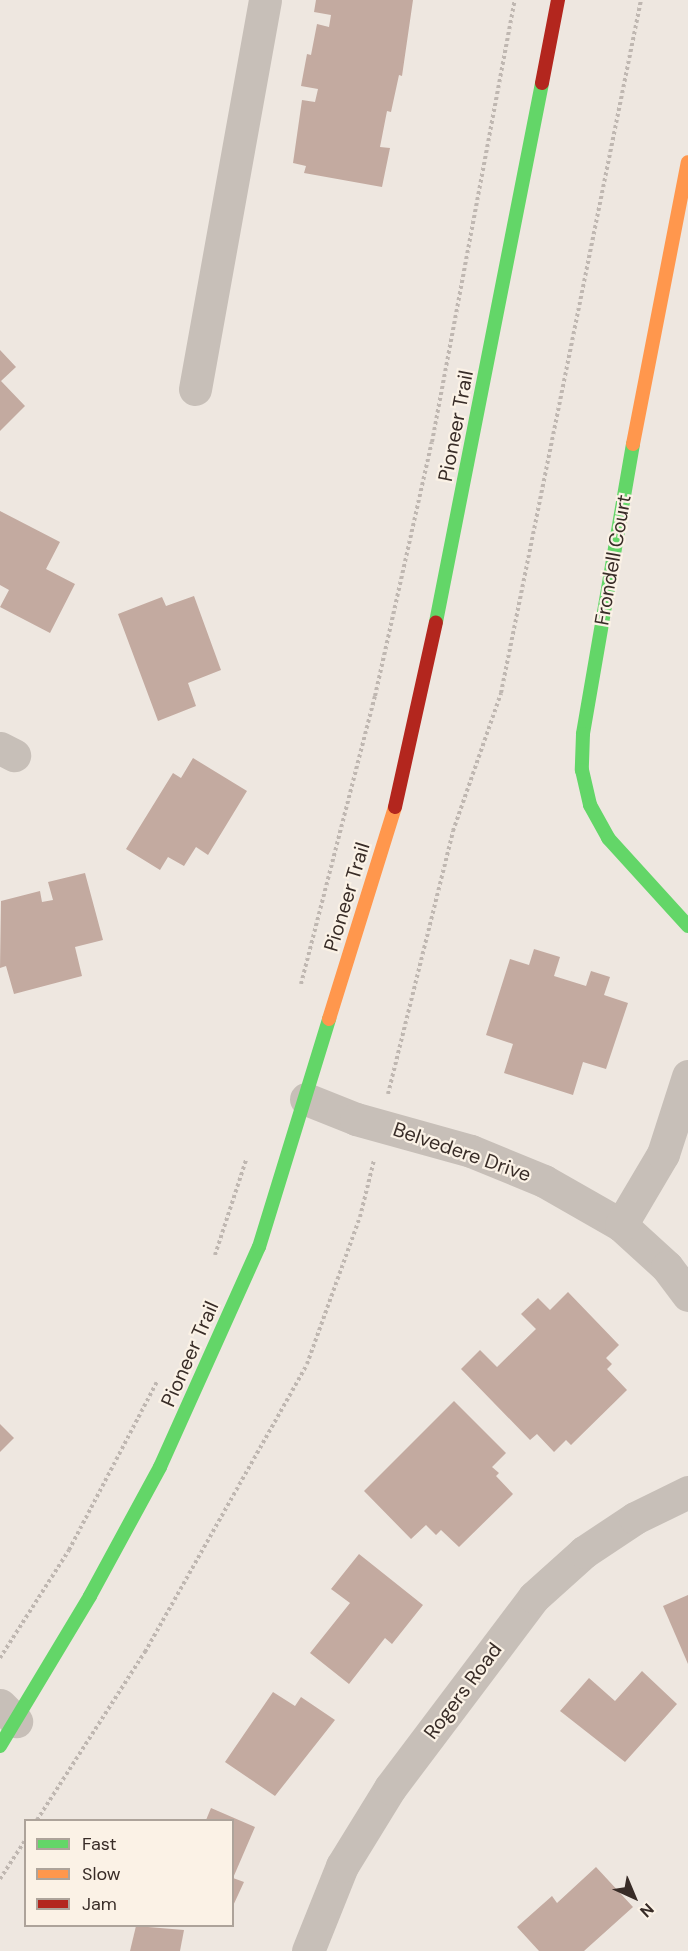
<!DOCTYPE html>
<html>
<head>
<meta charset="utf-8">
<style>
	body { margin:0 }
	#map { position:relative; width:688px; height:1951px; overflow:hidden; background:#eee7e0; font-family:"DM Sans",sans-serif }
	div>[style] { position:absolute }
	.building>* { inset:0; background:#c3aaa0 }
	.path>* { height:4px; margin-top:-2px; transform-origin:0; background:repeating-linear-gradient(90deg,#bfb7b1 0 3px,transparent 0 6px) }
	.street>* { height:33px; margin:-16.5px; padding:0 16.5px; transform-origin:16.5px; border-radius:16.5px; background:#c7bfb8 }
	.fast>* { height:14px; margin:-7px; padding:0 7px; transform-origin:7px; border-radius:7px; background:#63d668 }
	.slow>* { height:14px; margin:-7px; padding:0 7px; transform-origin:7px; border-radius:7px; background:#ff974d }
	.jam>* { height:14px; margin:-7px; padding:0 7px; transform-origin:7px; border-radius:7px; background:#b3261e }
	span { translate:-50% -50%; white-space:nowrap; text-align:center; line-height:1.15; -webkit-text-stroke:4.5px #fbf2e6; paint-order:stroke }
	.street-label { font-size:20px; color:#382c27 }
	.legend { position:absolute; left:24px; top:1819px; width:210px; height:108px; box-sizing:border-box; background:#fbf2e6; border:2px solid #ada39a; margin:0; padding:8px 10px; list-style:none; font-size:18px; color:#382c27 }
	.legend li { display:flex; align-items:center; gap:12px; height:30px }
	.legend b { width:30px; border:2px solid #ada39a }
	.north { position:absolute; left:604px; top:1867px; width:60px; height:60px; -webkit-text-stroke:4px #fbf2e6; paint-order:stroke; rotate:136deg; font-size:16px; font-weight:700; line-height:24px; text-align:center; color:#382c27 }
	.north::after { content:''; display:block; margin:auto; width:21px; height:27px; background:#382c27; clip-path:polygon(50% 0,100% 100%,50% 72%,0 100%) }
</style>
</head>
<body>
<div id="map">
	<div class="building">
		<div style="clip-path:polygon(316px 0,413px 0,402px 76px,399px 75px,391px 112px,387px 111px,380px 147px,390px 148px,382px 187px,304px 173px,306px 166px,293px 163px,302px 100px,315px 102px,318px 89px,301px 86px,307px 54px,311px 55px,317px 24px,329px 27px,331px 15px,314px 12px)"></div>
		<div style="clip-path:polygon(0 350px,16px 367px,1px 381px,25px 406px,0 431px)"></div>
		<div style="clip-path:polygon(0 511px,60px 542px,46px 569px,75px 584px,50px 633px,0 607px,9px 590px,0 585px)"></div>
		<div style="clip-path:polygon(194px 596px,221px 670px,188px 683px,196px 706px,158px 721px,118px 614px,162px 597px,166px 606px)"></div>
		<div style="clip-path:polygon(193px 758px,247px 791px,208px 855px,196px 847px,184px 866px,168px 857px,160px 870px,126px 849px,173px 773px,181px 778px)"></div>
		<div style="clip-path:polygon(85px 873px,103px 940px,75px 947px,82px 976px,14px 994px,6px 966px,0 968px,1px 901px,40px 891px,42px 902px,53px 900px,48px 882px)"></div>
		<div style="clip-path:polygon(534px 949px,560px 957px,554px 976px,586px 986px,591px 971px,610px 977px,604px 995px,628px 1003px,606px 1069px,583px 1062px,573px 1095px,504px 1073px,513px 1044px,486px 1035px,510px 959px,529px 965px)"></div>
		<div style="clip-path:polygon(568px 1292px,619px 1345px,606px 1358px,612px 1364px,607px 1369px,627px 1390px,571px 1445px,566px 1440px,554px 1452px,537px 1434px,530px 1440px,461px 1369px,480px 1350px,497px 1367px,536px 1329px,521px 1314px,538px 1298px,550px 1310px)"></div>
		<div style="clip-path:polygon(454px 1401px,506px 1453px,492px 1467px,499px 1473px,496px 1476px,513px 1494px,459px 1547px,441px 1530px,436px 1535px,426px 1525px,411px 1539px,364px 1491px)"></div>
		<div style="clip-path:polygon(0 1424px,14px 1438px,0 1452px)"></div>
		<div style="clip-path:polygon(359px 1554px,423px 1605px,392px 1644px,385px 1638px,349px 1684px,310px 1653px,350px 1603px,331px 1589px)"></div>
		<div style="clip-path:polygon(688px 1595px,688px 1664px,663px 1606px)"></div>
		<div style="clip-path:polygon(642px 1671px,677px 1704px,625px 1762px,560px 1711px,589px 1678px,615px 1701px)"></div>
		<div style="clip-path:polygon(273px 1692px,295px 1706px,301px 1697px,335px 1720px,275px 1796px,225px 1762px)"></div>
		<div style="clip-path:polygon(211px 1808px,255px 1827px,233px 1878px,244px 1882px,232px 1908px,232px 1820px,206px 1820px)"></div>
		<div style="clip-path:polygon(596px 1867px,633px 1907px,584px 1951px,539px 1951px,517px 1927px,552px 1896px,557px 1903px)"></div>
		<div style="clip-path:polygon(136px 1926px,184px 1930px,180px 1951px,130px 1951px)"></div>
	</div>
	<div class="path">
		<div style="left:301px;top:984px;width:297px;rotate:-75.6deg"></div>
		<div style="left:375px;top:696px;width:260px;rotate:-77.4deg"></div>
		<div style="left:432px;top:442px;width:450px;rotate:-79.4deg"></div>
		<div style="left:388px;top:1094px;width:271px;rotate:-76.1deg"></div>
		<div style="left:453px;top:831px;width:146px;rotate:-70.8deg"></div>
		<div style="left:501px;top:693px;width:707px;rotate:-78.58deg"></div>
		<div style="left:215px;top:1255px;width:100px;rotate:-71.9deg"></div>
		<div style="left:0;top:1658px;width:128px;rotate:-57.4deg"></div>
		<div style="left:69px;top:1550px;width:190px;rotate:-62.4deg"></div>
		<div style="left:37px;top:1820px;width:200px;rotate:-57.3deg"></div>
		<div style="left:145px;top:1652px;width:330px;rotate:-60.6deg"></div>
		<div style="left:307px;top:1364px;width:156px;rotate:-70.2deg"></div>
		<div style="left:360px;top:1217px;width:59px;rotate:-76.2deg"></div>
		<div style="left:0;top:1879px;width:48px;rotate:-57deg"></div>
	</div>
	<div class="street">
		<div style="left:195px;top:389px;width:395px;rotate:-79.8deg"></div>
		<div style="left:0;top:748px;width:16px;rotate:27deg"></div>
		<div style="left:306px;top:1099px;width:54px;rotate:21.8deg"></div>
		<div style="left:356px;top:1119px;width:119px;rotate:15.5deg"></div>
		<div style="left:471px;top:1151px;width:79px;rotate:22.3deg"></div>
		<div style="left:544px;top:1181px;width:89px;rotate:29.7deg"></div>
		<div style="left:621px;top:1225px;width:62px;rotate:42.4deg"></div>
		<div style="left:667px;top:1267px;width:35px;rotate:53deg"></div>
		<div style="left:621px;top:1225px;width:82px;rotate:-59.4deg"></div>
		<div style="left:663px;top:1154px;width:82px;rotate:-72.2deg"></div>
		<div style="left:0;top:1705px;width:23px;rotate:45deg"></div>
		<div style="left:308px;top:1951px;width:92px;rotate:-68.2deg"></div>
		<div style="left:342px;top:1866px;width:92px;rotate:-58.4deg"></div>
		<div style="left:390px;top:1788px;width:239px;rotate:-53deg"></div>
		<div style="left:534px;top:1597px;width:67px;rotate:-42deg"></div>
		<div style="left:584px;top:1552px;width:61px;rotate:-33.7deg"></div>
		<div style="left:635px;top:1518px;width:59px;rotate:-26.1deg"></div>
	</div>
	<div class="fast">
		<div style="left:633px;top:444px;width:294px;rotate:99.8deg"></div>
		<div style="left:583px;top:734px;width:36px;rotate:92deg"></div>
		<div style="left:582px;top:770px;width:36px;rotate:77deg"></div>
		<div style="left:590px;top:805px;width:38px;rotate:61deg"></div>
		<div style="left:608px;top:838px;width:119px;rotate:47.7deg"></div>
		<div style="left:436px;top:622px;width:549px;rotate:-78.87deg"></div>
		<div style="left:0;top:1746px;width:175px;rotate:-59deg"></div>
		<div style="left:90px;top:1596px;width:147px;rotate:-61.5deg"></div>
		<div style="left:160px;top:1467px;width:241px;rotate:-65.8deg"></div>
		<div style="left:259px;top:1247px;width:239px;rotate:-72.9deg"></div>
	</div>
	<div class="slow">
		<div style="left:633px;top:444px;width:287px;rotate:-79deg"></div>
		<div style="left:329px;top:1019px;width:222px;rotate:-72.7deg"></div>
	</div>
	<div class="jam">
		<div style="left:542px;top:83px;width:85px;rotate:-79.1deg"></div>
		<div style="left:395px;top:807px;width:189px;rotate:-77.5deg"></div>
	</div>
	<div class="street-label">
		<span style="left:456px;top:426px;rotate:-79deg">Pioneer Trail</span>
		<span style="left:613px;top:560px;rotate:-80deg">Frondell Court</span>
		<span style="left:347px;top:897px;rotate:-73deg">Pioneer Trail</span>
		<span style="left:462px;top:1152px;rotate:19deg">Belvedere Drive</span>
		<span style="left:190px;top:1354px;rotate:-66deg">Pioneer Trail</span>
		<span style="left:463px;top:1691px;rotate:-53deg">Rogers Road</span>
	</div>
	<ul class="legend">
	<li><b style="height:8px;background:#63d668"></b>Fast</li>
	<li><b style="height:8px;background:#ff974d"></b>Slow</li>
	<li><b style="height:8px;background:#b3261e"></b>Jam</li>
	</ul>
	<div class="north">N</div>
</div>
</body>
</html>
